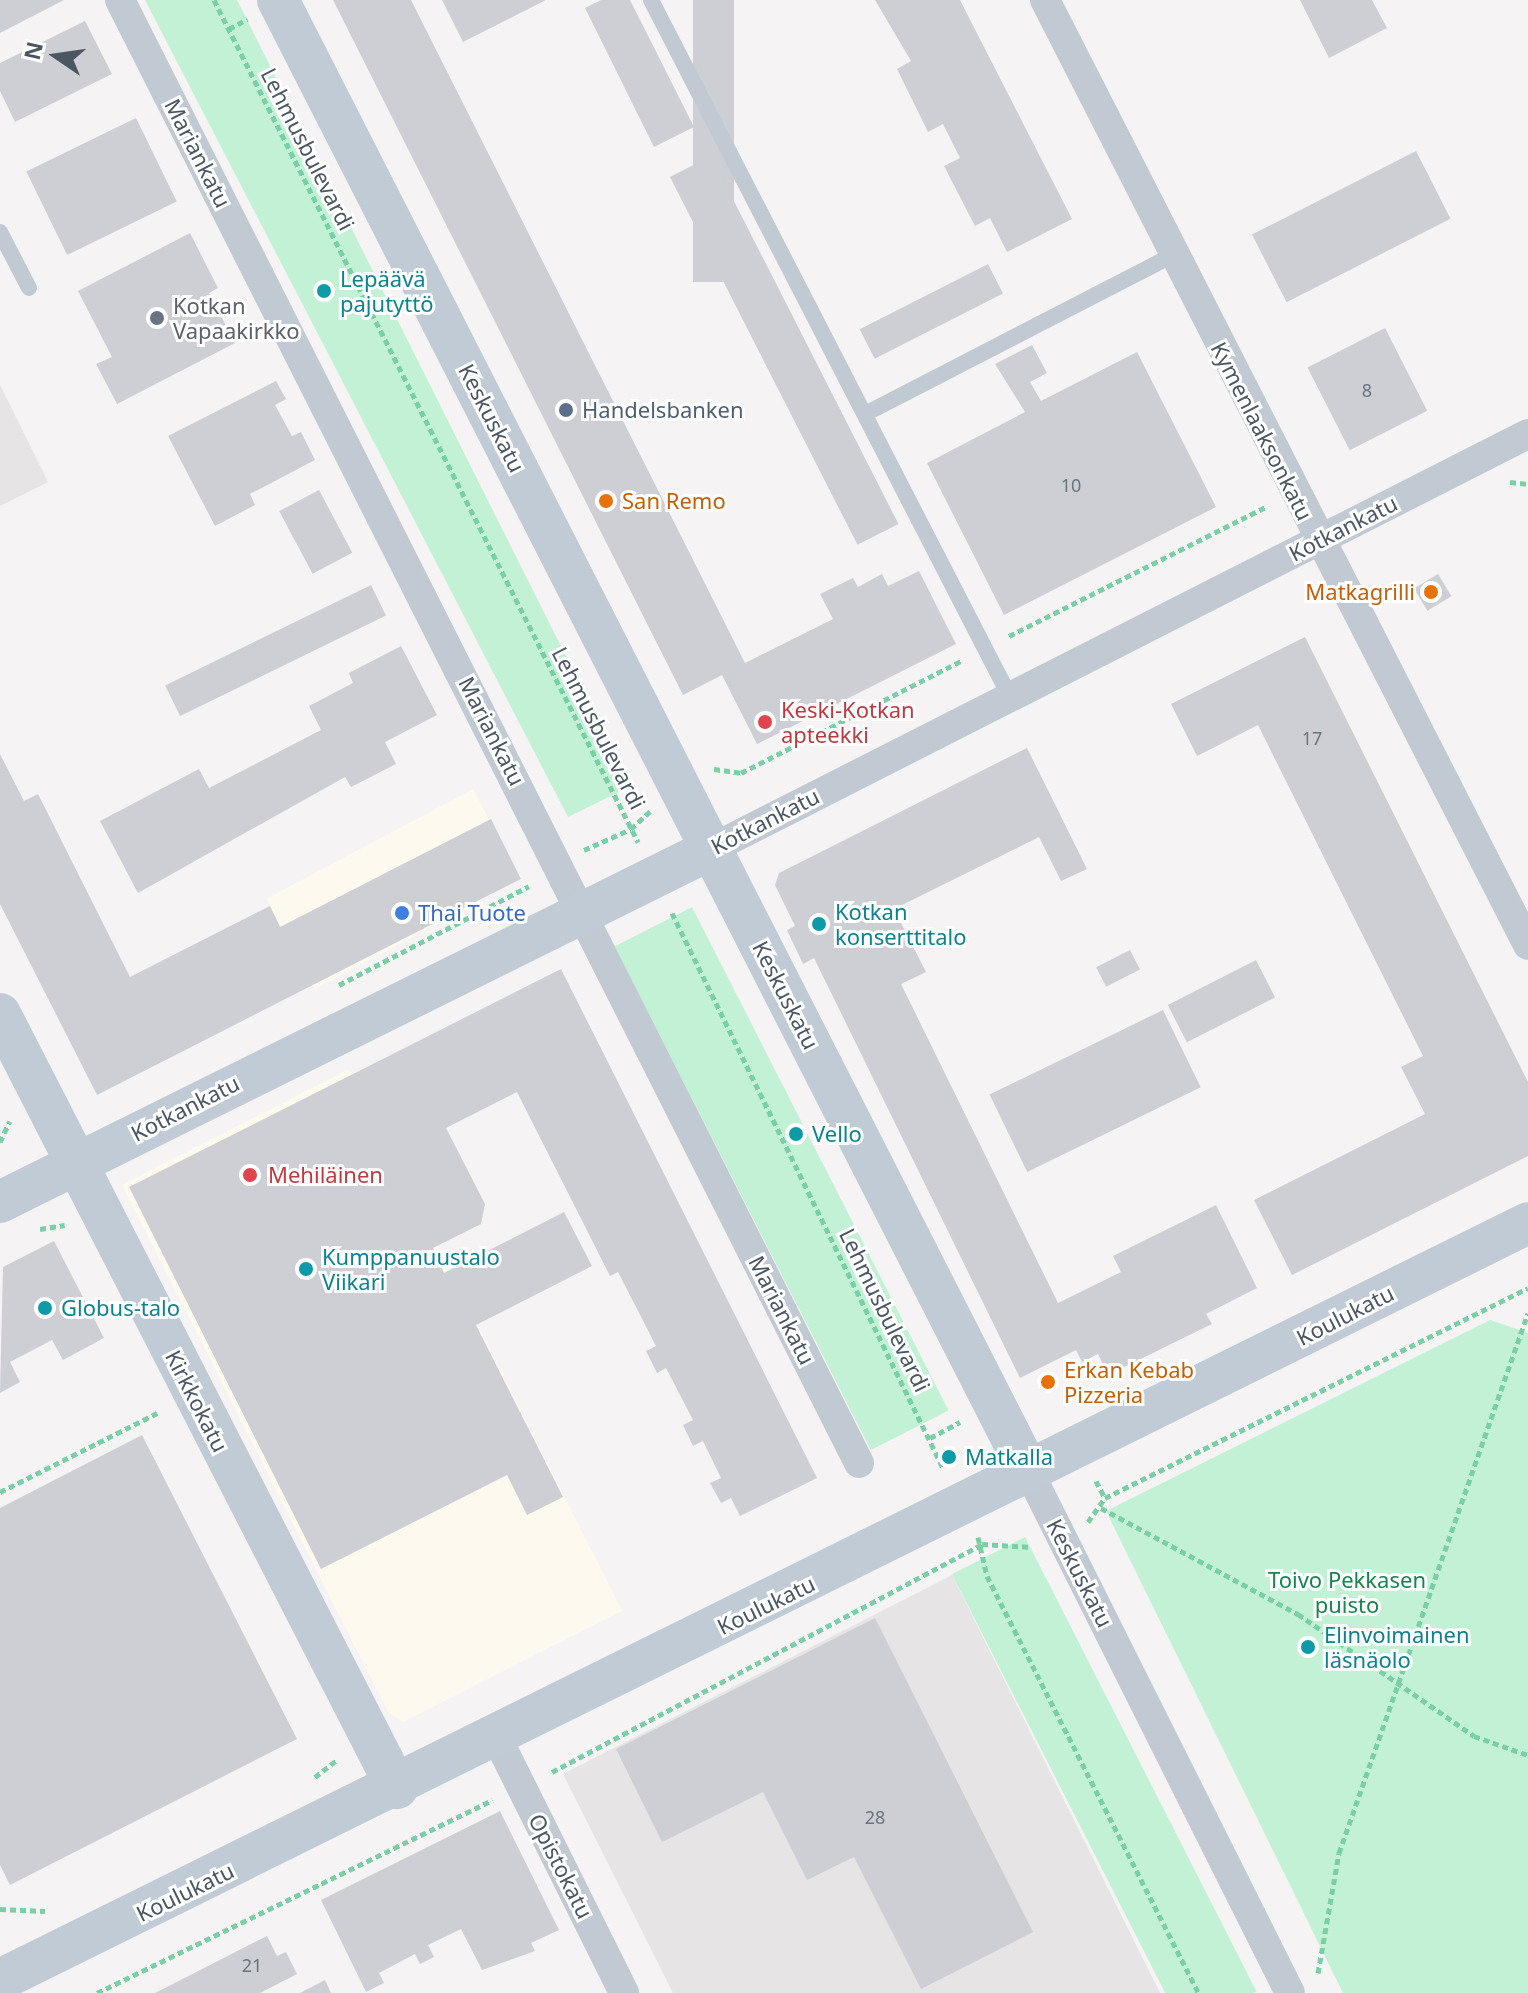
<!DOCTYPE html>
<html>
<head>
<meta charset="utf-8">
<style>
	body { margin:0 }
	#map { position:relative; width:1528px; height:1993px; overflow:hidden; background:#f5f3f3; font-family:"Noto Sans",sans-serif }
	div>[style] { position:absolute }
	.commercial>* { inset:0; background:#fdf9ef; transform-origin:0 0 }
	.education>* { inset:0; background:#e6e4e5 }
	.green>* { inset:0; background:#c3f1d5; transform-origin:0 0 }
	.building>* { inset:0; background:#cdcfd5; transform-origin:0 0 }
	.path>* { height:5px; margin-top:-2.5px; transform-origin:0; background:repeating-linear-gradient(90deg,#7ad0a6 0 6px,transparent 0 10px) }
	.lane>* { height:16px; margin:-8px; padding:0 8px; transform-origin:8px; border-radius:8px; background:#c1cad2 }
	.street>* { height:30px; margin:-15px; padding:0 15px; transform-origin:15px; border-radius:15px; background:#c1cad2 }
	.secondary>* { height:42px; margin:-21px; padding:0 21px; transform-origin:21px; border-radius:21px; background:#c1cbd6 }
	.dots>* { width:22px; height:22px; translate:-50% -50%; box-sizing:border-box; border:4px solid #fff; border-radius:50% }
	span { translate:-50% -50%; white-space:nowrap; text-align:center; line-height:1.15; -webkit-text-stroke:6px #fff; paint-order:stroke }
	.number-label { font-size:18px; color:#6b747e }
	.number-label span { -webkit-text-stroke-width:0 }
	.street-label { font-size:22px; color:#4a5661 }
	.culture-label { font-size:22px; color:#0d838f }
	.left { translate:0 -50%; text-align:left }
	.worship-label { font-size:22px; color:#5b616d }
	.service-label { font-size:22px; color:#4e5e75 }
	.food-label { font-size:22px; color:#c56008 }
	.right { translate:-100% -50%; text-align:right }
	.health-label { font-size:22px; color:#be3a42 }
	.shop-label { font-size:22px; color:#366cbe }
	.park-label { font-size:22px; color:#17864f }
	.north { position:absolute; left:16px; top:16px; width:80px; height:80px; -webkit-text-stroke:6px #fff; paint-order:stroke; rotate:283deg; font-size:22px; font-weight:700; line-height:32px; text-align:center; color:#4a5661 }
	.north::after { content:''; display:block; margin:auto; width:28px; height:36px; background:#4a5661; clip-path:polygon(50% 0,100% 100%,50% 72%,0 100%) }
</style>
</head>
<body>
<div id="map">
	<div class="commercial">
		<div style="left:473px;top:789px;width:102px;height:234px;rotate:62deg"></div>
		<div style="clip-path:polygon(349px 1069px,622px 1611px,403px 1722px,388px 1712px,122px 1185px)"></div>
	</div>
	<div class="education">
		<div style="clip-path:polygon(0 385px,48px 482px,0 506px)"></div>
		<div style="clip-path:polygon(952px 1575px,1160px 1993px,673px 1993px,563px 1774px)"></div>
	</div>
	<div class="green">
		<div style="clip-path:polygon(145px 0,237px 0,631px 786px,568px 817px)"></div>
		<div style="left:692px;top:907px;width:565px;height:87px;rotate:63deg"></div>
		<div style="clip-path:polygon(1490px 1320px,1528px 1333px,1528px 1993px,1343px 1993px,1106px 1511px)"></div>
		<div style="left:1025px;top:1537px;width:510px;height:82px;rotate:63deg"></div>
	</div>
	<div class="building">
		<div style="clip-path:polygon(0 0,64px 0,0 33px)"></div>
		<div style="clip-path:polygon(333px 0,411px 0,745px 663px,833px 619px,820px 594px,853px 578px,858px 587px,882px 574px,888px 586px,919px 571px,956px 644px,757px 744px,722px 675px,683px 695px)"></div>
		<div style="clip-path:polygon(442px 0,546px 0,463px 42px)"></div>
		<div style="clip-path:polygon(601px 0,630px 0,694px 127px,654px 147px,585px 8px)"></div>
		<div style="left:693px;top:0;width:41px;height:282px"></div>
		<div style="clip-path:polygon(875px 0,960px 0,1072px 219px,1007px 252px,990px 218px,975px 226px,944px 166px,960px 158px,943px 124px,928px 132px,897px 69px,911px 61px)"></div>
		<div style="clip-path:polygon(1300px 0,1372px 0,1387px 28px,1329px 58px)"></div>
		<div style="clip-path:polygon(85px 21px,112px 74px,15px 122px,0 91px,0 63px)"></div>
		<div style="left:136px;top:118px;width:93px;height:122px;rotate:64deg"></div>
		<div style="left:1416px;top:151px;width:76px;height:184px;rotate:63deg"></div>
		<div style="left:711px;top:156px;width:413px;height:46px;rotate:63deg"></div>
		<div style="clip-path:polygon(190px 233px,218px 288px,209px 293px,235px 343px,117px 404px,96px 364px,112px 357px,78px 291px)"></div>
		<div style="left:988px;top:264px;width:33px;height:144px;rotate:63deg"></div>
		<div style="left:1385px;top:328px;width:93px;height:87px;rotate:63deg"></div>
		<div style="clip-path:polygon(1032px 345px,1047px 373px,1030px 382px,1041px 401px,1137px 352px,1216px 507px,1004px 615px,927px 463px,1025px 412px,995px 364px)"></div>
		<div style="clip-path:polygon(276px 381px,286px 399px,275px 405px,292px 436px,301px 432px,315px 460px,250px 494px,255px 505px,215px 526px,168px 436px)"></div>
		<div style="left:319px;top:490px;width:71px;height:45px;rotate:62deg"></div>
		<div style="left:1438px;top:574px;width:26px;height:28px;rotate:59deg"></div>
		<div style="left:371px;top:585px;width:34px;height:229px;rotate:64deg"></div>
		<div style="clip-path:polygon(1305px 637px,1528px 1082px,1528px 1156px,1292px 1275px,1254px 1200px,1425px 1114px,1401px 1067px,1423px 1056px,1258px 725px,1197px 756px,1171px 704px)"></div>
		<div style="clip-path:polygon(401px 646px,437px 715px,385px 742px,396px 764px,351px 787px,345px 777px,138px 893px,100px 821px,199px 769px,209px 788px,321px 730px,309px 706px,353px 683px,349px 673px)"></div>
		<div style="clip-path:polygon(1027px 748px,1087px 869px,1061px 881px,1039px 837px,894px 909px,926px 972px,901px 984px,1058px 1303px,1121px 1272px,1113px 1256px,1216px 1205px,1257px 1288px,1206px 1314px,1212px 1324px,1108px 1375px,1098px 1354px,1082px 1362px,1076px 1350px,1020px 1378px,814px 958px,803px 964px,787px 930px,795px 926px,775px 885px,779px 873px)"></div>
		<div style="clip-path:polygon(0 754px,24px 801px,38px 794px,130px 977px,270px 906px,280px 927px,491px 819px,521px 879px,97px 1095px,0 904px)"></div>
		<div style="left:1130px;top:950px;width:22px;height:38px;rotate:63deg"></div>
		<div style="left:1256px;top:960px;width:42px;height:99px;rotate:63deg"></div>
		<div style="clip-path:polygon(561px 969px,817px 1478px,740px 1516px,731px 1498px,721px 1503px,710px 1483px,721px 1478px,703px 1441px,693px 1446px,683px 1425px,693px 1420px,666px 1368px,657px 1373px,646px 1351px,656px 1346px,618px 1272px,610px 1276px,517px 1092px,446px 1128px,485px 1204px,481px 1224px,433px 1248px,444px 1273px,564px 1212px,592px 1266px,476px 1325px,563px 1497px,527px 1515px,507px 1475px,321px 1569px,129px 1187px)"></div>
		<div style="left:1163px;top:1010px;width:86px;height:193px;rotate:64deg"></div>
		<div style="clip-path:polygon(54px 1241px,104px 1338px,63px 1360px,52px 1340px,10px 1362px,20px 1382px,0 1393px,3px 1267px)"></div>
		<div style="clip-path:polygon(142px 1435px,297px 1739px,10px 1885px,0 1865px,0 1508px)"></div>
		<div style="clip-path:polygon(875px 1618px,1033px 1932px,921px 1989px,854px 1857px,807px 1880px,763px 1792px,662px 1842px,616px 1749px)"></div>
		<div style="clip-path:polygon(500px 1811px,559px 1930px,531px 1943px,535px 1951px,482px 1970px,461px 1929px,428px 1945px,434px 1957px,420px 1964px,415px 1954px,379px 1973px,384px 1983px,366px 1992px,321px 1900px)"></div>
		<div style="clip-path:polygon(267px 1936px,277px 1956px,286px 1952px,297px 1974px,260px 1993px,155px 1993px)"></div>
		<div style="clip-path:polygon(325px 1980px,331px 1993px,300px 1993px)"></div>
	</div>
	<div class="path">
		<div style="left:214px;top:0;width:943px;rotate:63.27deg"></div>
		<div style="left:229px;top:29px;width:21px;rotate:-29deg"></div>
		<div style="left:1510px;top:482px;width:18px;rotate:6deg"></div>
		<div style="left:1009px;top:636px;width:290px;rotate:-26.7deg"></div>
		<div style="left:714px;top:769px;width:27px;rotate:8deg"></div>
		<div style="left:741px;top:773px;width:247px;rotate:-27deg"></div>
		<div style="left:584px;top:850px;width:51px;rotate:-24.1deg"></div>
		<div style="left:631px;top:829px;width:26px;rotate:-43deg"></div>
		<div style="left:672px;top:913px;width:618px;rotate:63.97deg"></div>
		<div style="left:339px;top:985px;width:214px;rotate:-27.5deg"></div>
		<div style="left:0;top:1142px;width:23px;rotate:-65deg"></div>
		<div style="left:40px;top:1229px;width:25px;rotate:-9deg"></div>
		<div style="left:930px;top:1438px;width:34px;rotate:-28deg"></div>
		<div style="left:1096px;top:1481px;width:19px;rotate:62deg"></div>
		<div style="left:0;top:1492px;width:176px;rotate:-26.7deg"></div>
		<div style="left:1101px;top:1508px;width:224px;rotate:28.3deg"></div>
		<div style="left:1298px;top:1614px;width:214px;rotate:34.7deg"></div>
		<div style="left:1474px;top:1736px;width:57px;rotate:19.4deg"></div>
		<div style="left:1088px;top:1522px;width:29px;rotate:-55deg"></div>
		<div style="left:1105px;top:1498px;width:472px;rotate:-26.4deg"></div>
		<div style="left:978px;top:1537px;width:40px;rotate:77deg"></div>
		<div style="left:987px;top:1576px;width:468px;rotate:63.1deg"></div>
		<div style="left:552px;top:1772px;width:487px;rotate:-27.9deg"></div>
		<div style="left:982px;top:1544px;width:50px;rotate:3.4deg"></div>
		<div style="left:315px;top:1777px;width:29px;rotate:-38deg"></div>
		<div style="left:0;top:1909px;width:45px;rotate:2.5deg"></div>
		<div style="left:1318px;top:1973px;width:122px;rotate:-80.1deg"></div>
		<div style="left:1339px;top:1853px;width:572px;rotate:-70.71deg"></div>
		<div style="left:97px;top:1993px;width:440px;rotate:-26deg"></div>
	</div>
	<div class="lane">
		<div style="left:651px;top:0;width:784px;rotate:62.75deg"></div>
		<div style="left:0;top:232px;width:63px;rotate:62.6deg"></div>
		<div style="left:865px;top:414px;width:347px;rotate:-27.3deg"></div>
	</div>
	<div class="street">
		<div style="left:120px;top:0;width:1639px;rotate:63.2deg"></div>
		<div style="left:1045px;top:0;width:1061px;rotate:62.93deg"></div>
		<div style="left:711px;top:849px;width:916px;rotate:-26.93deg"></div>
		<div style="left:1030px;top:1474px;width:580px;rotate:63.39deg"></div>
		<div style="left:497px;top:1738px;width:285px;rotate:63.5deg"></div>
	</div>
	<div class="secondary">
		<div style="left:278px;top:0;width:1655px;rotate:62.97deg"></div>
		<div style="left:0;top:1014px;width:870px;rotate:62.85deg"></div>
		<div style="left:0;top:1202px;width:794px;rotate:-26.4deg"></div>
		<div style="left:0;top:1980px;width:1705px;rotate:-26.35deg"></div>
	</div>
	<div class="dots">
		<div style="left:324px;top:291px;background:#0f9aa8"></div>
		<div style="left:157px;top:318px;background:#6b7280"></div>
		<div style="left:566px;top:410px;background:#5c6f8a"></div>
		<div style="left:606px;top:501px;background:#e8710a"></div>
		<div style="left:1431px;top:592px;background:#e8710a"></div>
		<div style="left:765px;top:722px;background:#e0444e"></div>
		<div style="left:402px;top:913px;background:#3f7fe0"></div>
		<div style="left:819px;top:924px;background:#0f9aa8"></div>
		<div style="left:796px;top:1134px;background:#0f9aa8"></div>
		<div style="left:250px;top:1175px;background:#e0444e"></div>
		<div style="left:306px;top:1269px;background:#0f9aa8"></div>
		<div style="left:45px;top:1308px;background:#0f9aa8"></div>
		<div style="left:1048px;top:1382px;background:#e8710a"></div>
		<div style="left:949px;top:1457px;background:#0f9aa8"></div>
		<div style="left:1308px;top:1647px;background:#0f9aa8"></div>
	</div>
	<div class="number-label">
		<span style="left:1367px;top:390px">8</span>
		<span style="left:1071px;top:485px">10</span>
		<span style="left:1312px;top:738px">17</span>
		<span style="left:875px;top:1817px">28</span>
		<span style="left:252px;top:1965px">21</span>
	</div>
	<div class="street-label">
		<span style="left:308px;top:149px;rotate:63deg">Lehmusbulevardi</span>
		<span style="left:198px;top:153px;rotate:63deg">Mariankatu</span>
		<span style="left:492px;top:418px;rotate:63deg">Keskuskatu</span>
		<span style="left:1262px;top:431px;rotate:63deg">Kymenlaaksonkatu</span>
		<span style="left:1343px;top:528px;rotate:-27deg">Kotkankatu</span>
		<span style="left:599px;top:728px;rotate:63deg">Lehmusbulevardi</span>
		<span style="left:492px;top:731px;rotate:63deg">Mariankatu</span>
		<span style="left:765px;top:821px;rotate:-27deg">Kotkankatu</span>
		<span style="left:786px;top:995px;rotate:63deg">Keskuskatu</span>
		<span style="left:185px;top:1108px;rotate:-27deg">Kotkankatu</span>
		<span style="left:782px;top:1310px;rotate:63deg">Mariankatu</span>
		<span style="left:885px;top:1310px;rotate:64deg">Lehmusbulevardi</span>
		<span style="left:1345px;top:1315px;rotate:-27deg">Koulukatu</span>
		<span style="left:197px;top:1401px;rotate:63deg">Kirkkokatu</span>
		<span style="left:1080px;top:1573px;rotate:63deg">Keskuskatu</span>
		<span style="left:766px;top:1605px;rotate:-26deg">Koulukatu</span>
		<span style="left:561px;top:1866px;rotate:63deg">Opistokatu</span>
		<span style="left:185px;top:1892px;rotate:-26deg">Koulukatu</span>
	</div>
	<div class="culture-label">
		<span class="left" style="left:340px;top:291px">Lepäävä<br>pajutyttö</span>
		<span class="left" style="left:835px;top:924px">Kotkan<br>konserttitalo</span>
		<span class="left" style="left:812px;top:1134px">Vello</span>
		<span class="left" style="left:322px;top:1269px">Kumppanuustalo<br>Viikari</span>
		<span class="left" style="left:61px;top:1308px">Globus-talo</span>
		<span class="left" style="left:965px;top:1457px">Matkalla</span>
		<span class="left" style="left:1324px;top:1647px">Elinvoimainen<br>läsnäolo</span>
	</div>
	<div class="worship-label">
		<span class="left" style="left:173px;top:318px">Kotkan<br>Vapaakirkko</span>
	</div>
	<div class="service-label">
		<span class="left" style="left:582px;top:410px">Handelsbanken</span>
	</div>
	<div class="food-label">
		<span class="left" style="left:622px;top:501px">San Remo</span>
		<span class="right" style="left:1415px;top:592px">Matkagrilli</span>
		<span class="left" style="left:1064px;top:1382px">Erkan Kebab<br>Pizzeria</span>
	</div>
	<div class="health-label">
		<span class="left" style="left:781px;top:722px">Keski-Kotkan<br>apteekki</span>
		<span class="left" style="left:268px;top:1175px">Mehiläinen</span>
	</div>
	<div class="shop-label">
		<span class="left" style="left:418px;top:913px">Thai Tuote</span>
	</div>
	<div class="park-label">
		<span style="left:1347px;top:1592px">Toivo Pekkasen<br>puisto</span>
	</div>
	<div class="north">N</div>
</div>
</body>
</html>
